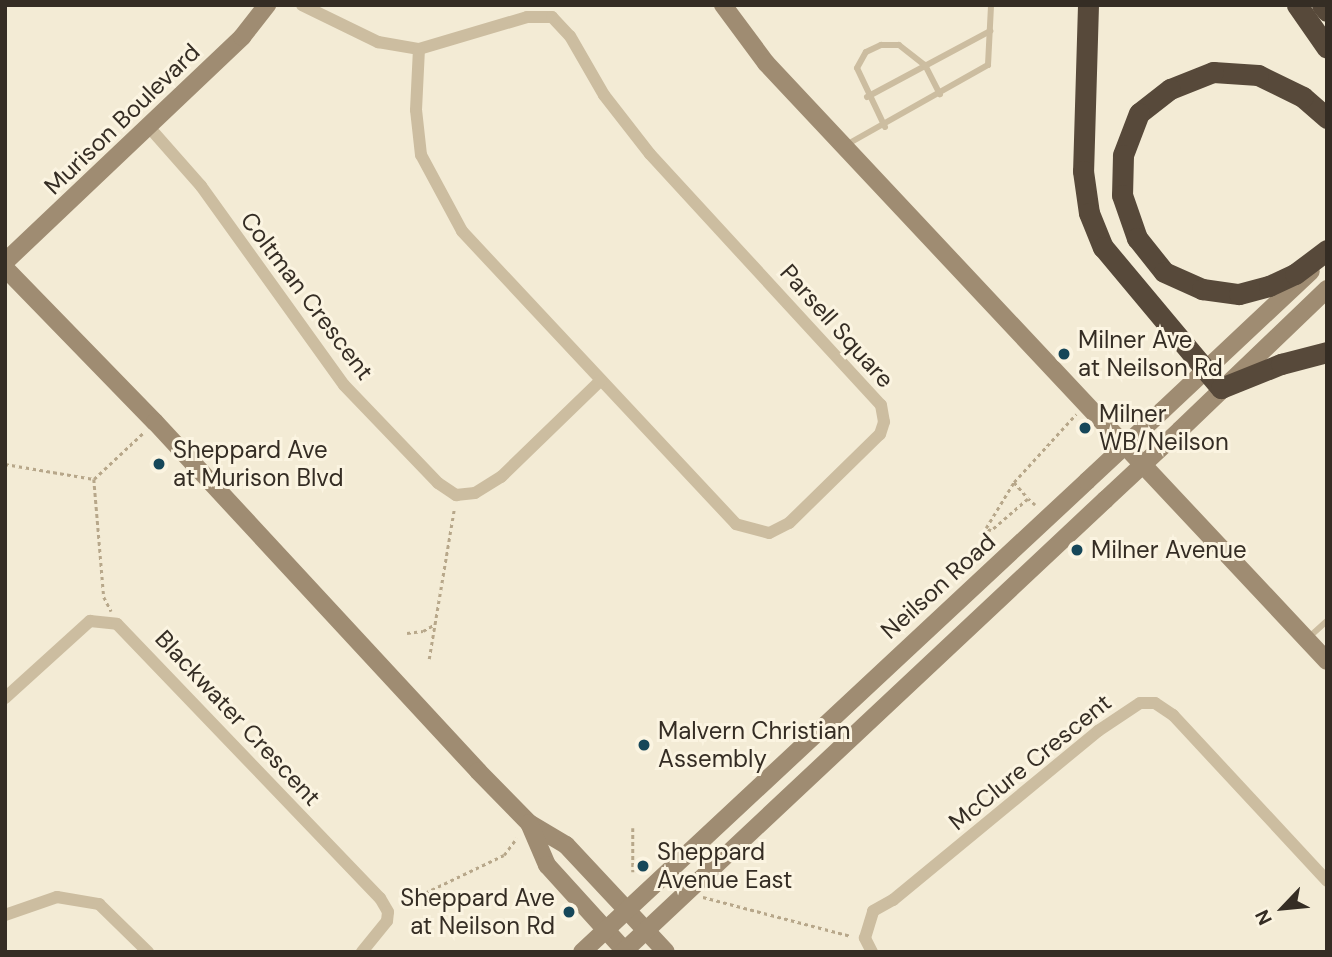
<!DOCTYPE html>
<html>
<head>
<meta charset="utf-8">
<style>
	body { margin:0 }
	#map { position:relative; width:1332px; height:957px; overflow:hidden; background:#f3ebd5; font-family:"DM Sans",sans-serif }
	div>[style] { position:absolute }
	.path>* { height:2.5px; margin-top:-1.25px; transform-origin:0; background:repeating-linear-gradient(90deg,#b7a78a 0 3.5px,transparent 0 7px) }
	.lane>* { height:6px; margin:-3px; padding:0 3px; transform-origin:3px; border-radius:3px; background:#ccbda0 }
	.street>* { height:12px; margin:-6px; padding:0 6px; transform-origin:6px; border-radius:6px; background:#ccbda0 }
	.secondary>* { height:18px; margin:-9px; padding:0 9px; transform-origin:9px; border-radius:9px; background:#9f8c72 }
	.highway>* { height:21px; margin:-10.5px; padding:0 10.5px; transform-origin:10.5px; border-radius:10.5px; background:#57493a }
	.secondary-bridge>* { height:18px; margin:-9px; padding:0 9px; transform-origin:9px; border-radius:9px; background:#9f8c72 }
	.dots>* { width:19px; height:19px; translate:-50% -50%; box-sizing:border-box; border:4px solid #fbf4e1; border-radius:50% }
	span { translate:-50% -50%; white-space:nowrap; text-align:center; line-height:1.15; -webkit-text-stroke:6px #fbf4e1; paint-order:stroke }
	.street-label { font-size:24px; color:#352d24 }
	.poi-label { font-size:24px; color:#352d24 }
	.left { translate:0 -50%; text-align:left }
	.right { translate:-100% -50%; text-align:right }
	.frame { position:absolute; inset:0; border:7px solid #352d24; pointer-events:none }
	.north { position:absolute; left:1248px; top:873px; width:70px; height:70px; -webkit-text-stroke:5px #fbf4e1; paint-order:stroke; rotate:244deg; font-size:19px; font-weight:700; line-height:28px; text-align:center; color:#352d24 }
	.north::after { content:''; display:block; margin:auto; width:24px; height:32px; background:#352d24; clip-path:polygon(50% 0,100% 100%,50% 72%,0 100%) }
</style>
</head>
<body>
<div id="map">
	<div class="path">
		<div style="left:5px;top:464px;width:90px;rotate:9.6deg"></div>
		<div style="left:94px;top:479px;width:67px;rotate:-43.2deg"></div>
		<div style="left:94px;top:479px;width:118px;rotate:85.2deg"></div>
		<div style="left:104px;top:597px;width:16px;rotate:63deg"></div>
		<div style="left:1014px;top:482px;width:21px;rotate:49deg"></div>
		<div style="left:1035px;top:505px;width:9px;rotate:-139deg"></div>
		<div style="left:1028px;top:499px;width:49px;rotate:139.1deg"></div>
		<div style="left:991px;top:531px;width:6px;rotate:-149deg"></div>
		<div style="left:986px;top:528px;width:54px;rotate:-58.7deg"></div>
		<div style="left:1014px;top:482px;width:92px;rotate:-47.6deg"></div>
		<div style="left:407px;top:633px;width:16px;rotate:-7deg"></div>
		<div style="left:423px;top:631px;width:14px;rotate:-30deg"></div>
		<div style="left:429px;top:659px;width:151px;rotate:-80.5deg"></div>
		<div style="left:633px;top:828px;width:44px;rotate:90deg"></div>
		<div style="left:703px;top:897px;width:153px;rotate:14.8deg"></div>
		<div style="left:400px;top:905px;width:115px;rotate:-25.7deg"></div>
		<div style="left:504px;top:855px;width:21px;rotate:-53deg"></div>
	</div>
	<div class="lane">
		<div style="left:867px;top:97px;width:140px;rotate:-28.2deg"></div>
		<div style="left:885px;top:127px;width:65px;rotate:-115.4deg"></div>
		<div style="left:857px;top:68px;width:18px;rotate:-61deg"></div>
		<div style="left:866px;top:52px;width:17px;rotate:-25deg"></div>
		<div style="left:881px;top:45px;width:18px"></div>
		<div style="left:899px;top:45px;width:33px;rotate:38deg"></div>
		<div style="left:925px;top:65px;width:33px;rotate:63deg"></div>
		<div style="left:846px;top:145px;width:163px;rotate:-29.4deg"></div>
		<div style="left:988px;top:65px;width:60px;rotate:-87.1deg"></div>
		<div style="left:1308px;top:638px;width:25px;rotate:-42deg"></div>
	</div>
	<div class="street">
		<div style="left:302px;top:5px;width:85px;rotate:26deg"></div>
		<div style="left:378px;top:42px;width:42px;rotate:9.7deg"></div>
		<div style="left:419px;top:49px;width:113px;rotate:-16.5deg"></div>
		<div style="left:527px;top:17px;width:25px"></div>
		<div style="left:552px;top:17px;width:26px;rotate:47deg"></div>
		<div style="left:570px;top:36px;width:68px;rotate:60deg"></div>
		<div style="left:604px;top:95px;width:75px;rotate:52.1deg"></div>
		<div style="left:650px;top:154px;width:341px;rotate:47.4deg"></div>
		<div style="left:881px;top:405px;width:17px;rotate:80deg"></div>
		<div style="left:884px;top:422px;width:13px;rotate:108deg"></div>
		<div style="left:880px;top:434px;width:127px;rotate:135.6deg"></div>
		<div style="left:789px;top:523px;width:22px;rotate:153deg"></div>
		<div style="left:769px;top:533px;width:34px;rotate:-165deg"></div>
		<div style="left:736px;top:524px;width:401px;rotate:-133.1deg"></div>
		<div style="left:462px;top:231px;width:86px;rotate:-118.3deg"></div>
		<div style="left:421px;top:155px;width:45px;rotate:-96.3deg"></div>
		<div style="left:416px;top:110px;width:61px;rotate:-87.2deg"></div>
		<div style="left:149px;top:127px;width:79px;rotate:48.6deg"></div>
		<div style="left:201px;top:186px;width:245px;rotate:54.3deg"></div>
		<div style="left:344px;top:385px;width:136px;rotate:46.2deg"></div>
		<div style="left:438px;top:483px;width:22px;rotate:34deg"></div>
		<div style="left:456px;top:495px;width:19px;rotate:-6deg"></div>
		<div style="left:475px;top:493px;width:31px;rotate:-32deg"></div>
		<div style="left:501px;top:477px;width:139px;rotate:-44.1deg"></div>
		<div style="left:5px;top:698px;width:115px;rotate:-42.2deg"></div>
		<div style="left:90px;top:621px;width:27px;rotate:6deg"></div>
		<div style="left:117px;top:624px;width:380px;rotate:46.2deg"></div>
		<div style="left:380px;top:898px;width:16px;rotate:60deg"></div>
		<div style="left:388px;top:912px;width:9px;rotate:96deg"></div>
		<div style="left:387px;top:921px;width:40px;rotate:129deg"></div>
		<div style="left:5px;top:915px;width:55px;rotate:-19.1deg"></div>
		<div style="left:57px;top:897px;width:43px;rotate:9.5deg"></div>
		<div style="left:99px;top:904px;width:69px;rotate:44.4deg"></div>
		<div style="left:872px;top:952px;width:16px;rotate:-117deg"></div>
		<div style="left:865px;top:938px;width:28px;rotate:-73deg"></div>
		<div style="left:873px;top:911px;width:23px;rotate:-29deg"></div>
		<div style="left:893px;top:900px;width:266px;rotate:-39.5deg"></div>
		<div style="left:1098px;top:731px;width:50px;rotate:-33.7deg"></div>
		<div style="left:1140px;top:703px;width:15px"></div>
		<div style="left:1155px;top:703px;width:22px;rotate:34deg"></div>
		<div style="left:1173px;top:715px;width:226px;rotate:47.1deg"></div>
	</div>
	<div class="secondary">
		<div style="left:723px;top:5px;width:72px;rotate:53.4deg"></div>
		<div style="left:766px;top:63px;width:820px;rotate:46.83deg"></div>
		<div style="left:5px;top:262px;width:327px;rotate:-43.5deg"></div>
		<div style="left:242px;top:37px;width:41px;rotate:-52deg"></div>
		<div style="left:5px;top:268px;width:215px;rotate:45.8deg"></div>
		<div style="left:155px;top:422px;width:476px;rotate:47.2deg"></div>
		<div style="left:478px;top:771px;width:73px;rotate:45.6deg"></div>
		<div style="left:529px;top:823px;width:43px;rotate:30.7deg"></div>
		<div style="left:566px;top:845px;width:146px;rotate:46.9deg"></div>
		<div style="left:1162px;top:411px;width:204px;rotate:-43.2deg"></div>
		<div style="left:1180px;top:430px;width:204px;rotate:-43.8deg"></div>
		<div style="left:529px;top:823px;width:46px;rotate:66.8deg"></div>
		<div style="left:547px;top:865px;width:118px;rotate:47.8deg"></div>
		<div style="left:582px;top:952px;width:691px;rotate:-43deg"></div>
		<div style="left:623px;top:952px;width:661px;rotate:-43.16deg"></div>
	</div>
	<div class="highway">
		<div style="left:1088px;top:5px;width:166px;rotate:91.7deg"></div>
		<div style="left:1083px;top:171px;width:42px;rotate:81.9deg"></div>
		<div style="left:1089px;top:213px;width:37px;rotate:68deg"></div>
		<div style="left:1103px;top:247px;width:184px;rotate:50.1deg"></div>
		<div style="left:1221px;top:388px;width:65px;rotate:-21.8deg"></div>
		<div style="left:1281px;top:364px;width:48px;rotate:-14.6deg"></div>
		<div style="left:1297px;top:5px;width:52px;rotate:55.1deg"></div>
		<div style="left:1322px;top:5px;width:8px;rotate:50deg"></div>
		<div style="left:1327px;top:118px;width:32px;rotate:-139deg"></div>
		<div style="left:1303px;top:97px;width:50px;rotate:-153.9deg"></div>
		<div style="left:1258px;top:75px;width:45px;rotate:-176.2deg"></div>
		<div style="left:1213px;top:72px;width:46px;rotate:158.4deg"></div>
		<div style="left:1170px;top:89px;width:39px;rotate:142deg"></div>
		<div style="left:1139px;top:113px;width:45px;rotate:110.9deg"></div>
		<div style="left:1123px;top:155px;width:40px;rotate:91.4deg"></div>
		<div style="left:1122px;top:195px;width:46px;rotate:70.8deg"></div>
		<div style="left:1137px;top:238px;width:43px;rotate:51.5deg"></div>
		<div style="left:1164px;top:272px;width:42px;rotate:24.1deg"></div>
		<div style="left:1202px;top:289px;width:37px;rotate:8deg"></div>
		<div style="left:1239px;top:294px;width:31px;rotate:-15deg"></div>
		<div style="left:1269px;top:286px;width:29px;rotate:-25deg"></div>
		<div style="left:1295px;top:274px;width:40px;rotate:-37deg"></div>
	</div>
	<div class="secondary-bridge">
		<div style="left:1087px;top:481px;width:103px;rotate:-43deg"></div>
		<div style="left:1105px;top:500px;width:103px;rotate:-43deg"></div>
	</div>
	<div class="dots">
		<div style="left:1064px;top:354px;background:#164759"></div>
		<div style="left:1085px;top:428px;background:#164759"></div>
		<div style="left:159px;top:464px;background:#164759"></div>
		<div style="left:1077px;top:550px;background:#164759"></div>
		<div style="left:644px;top:745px;background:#164759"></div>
		<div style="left:643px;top:866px;background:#164759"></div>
		<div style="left:569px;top:912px;background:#164759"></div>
	</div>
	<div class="street-label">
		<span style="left:122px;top:119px;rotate:-44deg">Murison Boulevard</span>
		<span style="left:307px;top:296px;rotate:53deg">Coltman Crescent</span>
		<span style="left:837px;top:326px;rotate:48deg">Parsell Square</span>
		<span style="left:938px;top:586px;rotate:-42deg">Neilson Road</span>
		<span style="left:238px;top:718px;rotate:47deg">Blackwater Crescent</span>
		<span style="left:1030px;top:762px;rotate:-39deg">McClure Crescent</span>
	</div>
	<div class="poi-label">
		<span class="left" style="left:1078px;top:354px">Milner Ave<br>at Neilson Rd</span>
		<span class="left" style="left:1099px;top:428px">Milner<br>WB/Neilson</span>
		<span class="left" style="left:173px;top:464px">Sheppard Ave<br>at Murison Blvd</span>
		<span class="left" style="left:1091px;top:550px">Milner Avenue</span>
		<span class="left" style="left:658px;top:745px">Malvern Christian<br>Assembly</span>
		<span class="left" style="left:657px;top:866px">Sheppard<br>Avenue East</span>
		<span class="right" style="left:555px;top:912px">Sheppard Ave<br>at Neilson Rd</span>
	</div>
	<div class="frame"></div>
	<div class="north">N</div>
</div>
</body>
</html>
